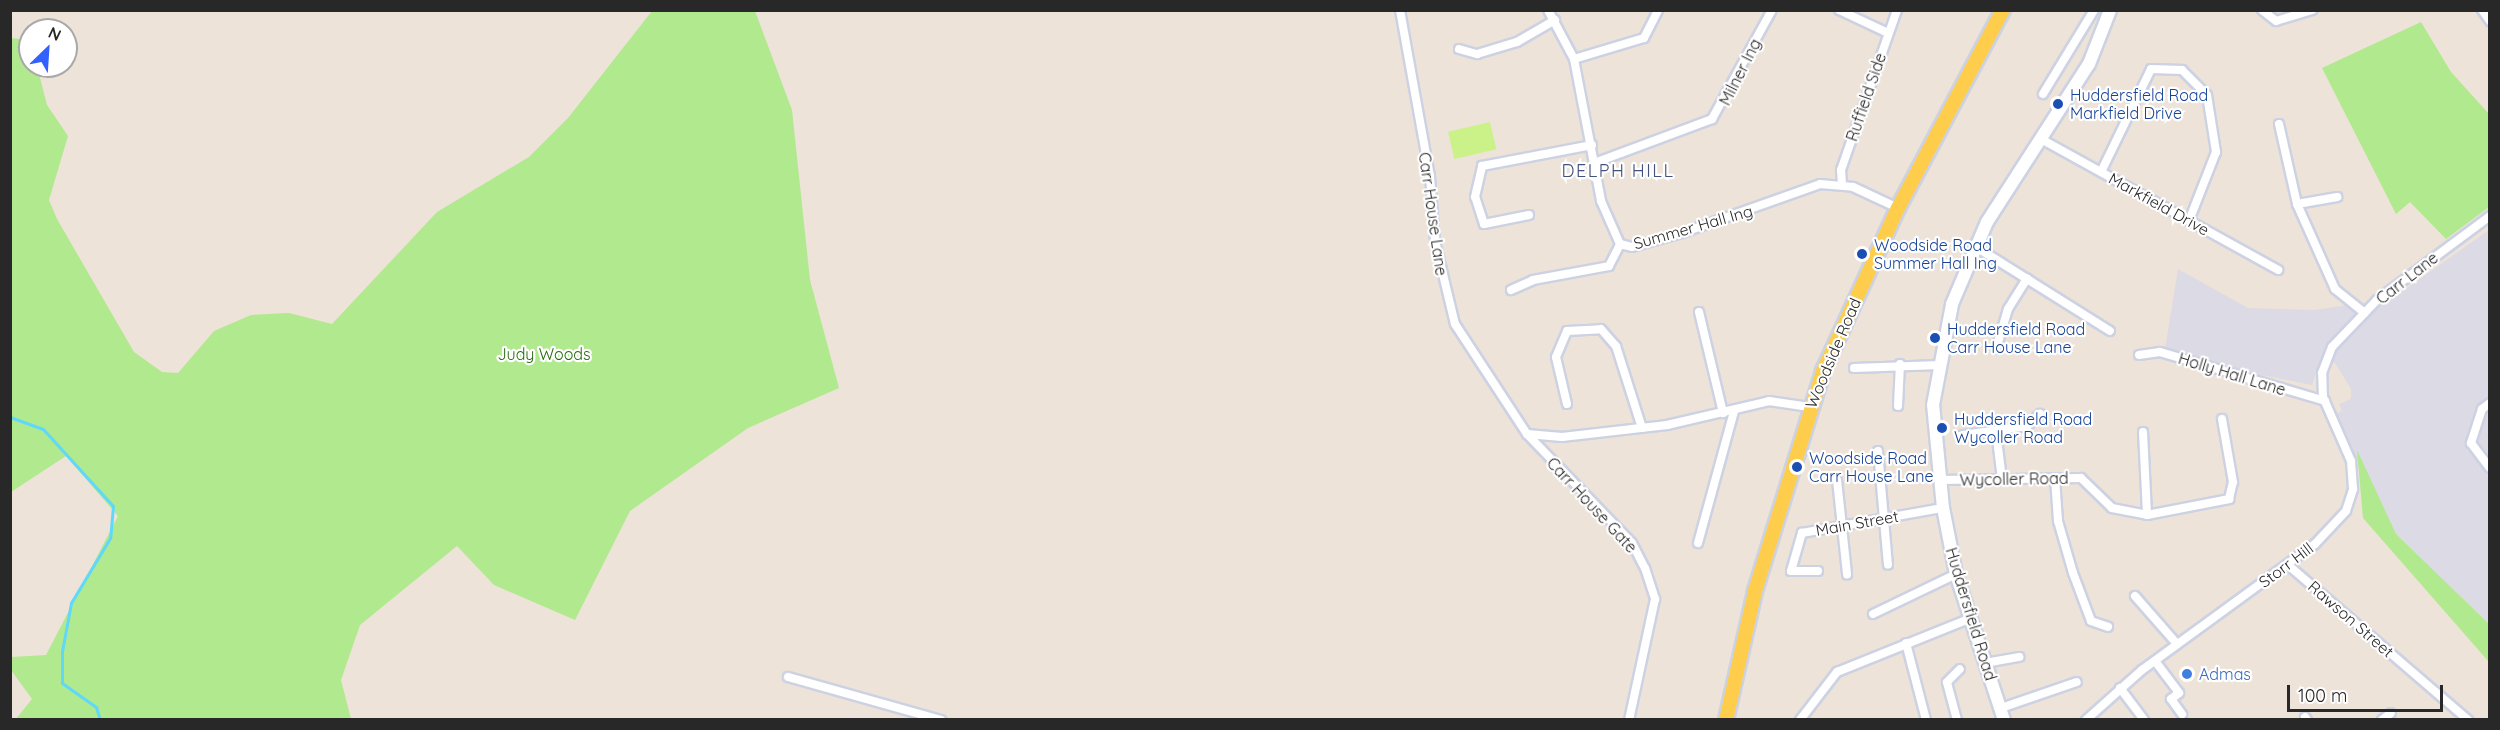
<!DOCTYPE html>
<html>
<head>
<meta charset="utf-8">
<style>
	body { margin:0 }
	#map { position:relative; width:2500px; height:730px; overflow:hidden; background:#ede3d8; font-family:Quicksand,sans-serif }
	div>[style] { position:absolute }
	.industrial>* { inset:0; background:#dcdae4 }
	.green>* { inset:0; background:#b1e98e }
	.pitch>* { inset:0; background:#caf289; transform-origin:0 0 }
	.stream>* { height:3px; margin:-1.5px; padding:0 1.5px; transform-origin:1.5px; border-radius:1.5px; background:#5fd8fa }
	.roads { filter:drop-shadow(2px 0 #cdd2e3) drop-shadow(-2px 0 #cdd2e3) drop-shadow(0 2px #cdd2e3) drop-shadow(0 -2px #cdd2e3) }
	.minor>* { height:8px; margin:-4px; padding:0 4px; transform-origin:4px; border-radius:4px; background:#fff }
	.secondary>* { height:12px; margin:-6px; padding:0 6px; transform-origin:6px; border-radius:6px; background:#fff }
	.primary>* { height:14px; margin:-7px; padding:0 7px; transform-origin:7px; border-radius:7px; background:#fecd4b }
	.dots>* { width:16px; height:16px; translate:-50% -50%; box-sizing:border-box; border:3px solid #fff; border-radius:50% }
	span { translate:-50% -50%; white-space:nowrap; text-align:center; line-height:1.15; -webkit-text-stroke:4.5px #fff; paint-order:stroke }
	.street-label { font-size:16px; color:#282828 }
	.transit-label { font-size:16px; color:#164399 }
	.left { translate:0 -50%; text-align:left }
	.park-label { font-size:16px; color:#286b12 }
	.shop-label { font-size:16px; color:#366cbe }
	.neighbourhood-label { font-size:18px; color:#44517d; letter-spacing:1.5px }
	.frame { position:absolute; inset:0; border:12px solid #282828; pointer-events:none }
	.north { position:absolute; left:18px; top:18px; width:60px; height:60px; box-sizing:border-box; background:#fff; border:2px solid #a9a9a9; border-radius:50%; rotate:25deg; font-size:16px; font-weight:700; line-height:24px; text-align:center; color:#282828 }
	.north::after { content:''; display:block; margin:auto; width:21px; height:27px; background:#3361ff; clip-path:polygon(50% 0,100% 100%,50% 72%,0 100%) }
	.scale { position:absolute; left:2287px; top:685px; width:156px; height:27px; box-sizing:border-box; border:3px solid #282828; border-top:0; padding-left:8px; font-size:18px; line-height:21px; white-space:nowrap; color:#282828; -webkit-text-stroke:4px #fff; paint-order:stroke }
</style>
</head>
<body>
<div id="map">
	<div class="industrial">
		<div style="clip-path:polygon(2489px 230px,2489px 624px,2396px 534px,2334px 415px,2342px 411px,2339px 404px,2351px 399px,2351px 389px,2335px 363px,2321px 358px,2312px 385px,2164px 355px,2178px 269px,2248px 308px,2315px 310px,2354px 304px,2370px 314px)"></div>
	</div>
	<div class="green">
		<div style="clip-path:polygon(652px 11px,755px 11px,792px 110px,810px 280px,839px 388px,748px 428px,630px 511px,575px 620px,494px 585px,457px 546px,360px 625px,341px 680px,351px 719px,16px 719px,32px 699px,11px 670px,11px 657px,46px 655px,118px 516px,66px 456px,11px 492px,11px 38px,30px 40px,30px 66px,37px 66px,47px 105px,68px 136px,49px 200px,57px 219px,134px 352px,162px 372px,178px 373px,214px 331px,251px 315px,289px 313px,332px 324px,437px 212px,529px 157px,568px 118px)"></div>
		<div style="clip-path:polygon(2421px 22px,2451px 72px,2489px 114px,2489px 207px,2446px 239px,2410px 202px,2396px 214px,2322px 68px)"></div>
		<div style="clip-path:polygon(2357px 450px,2396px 534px,2489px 624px,2489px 662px,2363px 518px)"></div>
	</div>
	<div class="pitch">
		<div style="left:1490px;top:122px;width:28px;height:43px;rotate:77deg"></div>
	</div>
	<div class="stream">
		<div style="left:10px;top:417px;width:35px;rotate:20deg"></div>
		<div style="left:43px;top:429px;width:104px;rotate:47.7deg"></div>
		<div style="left:113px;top:506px;width:32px;rotate:95deg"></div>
		<div style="left:110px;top:538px;width:76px;rotate:121deg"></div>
		<div style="left:71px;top:603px;width:49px;rotate:100.6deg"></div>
		<div style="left:62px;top:651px;width:32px;rotate:90deg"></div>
		<div style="left:62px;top:683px;width:42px;rotate:35.2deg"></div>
		<div style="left:96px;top:707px;width:14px;rotate:73deg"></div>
	</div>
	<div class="roads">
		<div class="minor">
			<div style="left:1400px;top:10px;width:169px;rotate:79.8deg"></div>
			<div style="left:1430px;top:176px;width:65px;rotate:85.6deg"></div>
			<div style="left:1435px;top:241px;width:85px;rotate:76.5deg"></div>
			<div style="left:1455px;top:324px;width:131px;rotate:56.8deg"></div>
			<div style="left:1527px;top:434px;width:151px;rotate:46.1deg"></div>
			<div style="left:1632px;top:543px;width:28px;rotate:63deg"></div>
			<div style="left:1645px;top:568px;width:33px;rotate:72deg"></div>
			<div style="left:1655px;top:599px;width:124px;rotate:102.1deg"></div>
			<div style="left:1548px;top:10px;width:55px;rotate:62deg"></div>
			<div style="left:1574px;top:59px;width:145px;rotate:79.2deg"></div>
			<div style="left:1601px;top:201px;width:47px;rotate:66.2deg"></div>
			<div style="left:1620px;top:244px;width:12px;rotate:14deg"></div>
			<div style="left:1632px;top:247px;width:52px;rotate:-15.6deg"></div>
			<div style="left:1682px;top:233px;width:146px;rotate:-19.5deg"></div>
			<div style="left:1820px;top:184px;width:33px;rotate:5deg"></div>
			<div style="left:1853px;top:187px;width:50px;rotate:25deg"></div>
			<div style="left:1839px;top:10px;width:54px;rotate:25.1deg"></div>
			<div style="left:2262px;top:10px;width:18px;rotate:38deg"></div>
			<div style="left:2276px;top:21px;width:38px;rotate:-17deg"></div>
			<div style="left:2482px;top:10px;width:14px;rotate:54deg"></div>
			<div style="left:1459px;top:49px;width:19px;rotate:16deg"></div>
			<div style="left:1477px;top:54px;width:42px;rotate:-16.7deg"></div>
			<div style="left:1517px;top:42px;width:44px;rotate:-30.1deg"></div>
			<div style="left:1574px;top:59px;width:73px;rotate:-16.7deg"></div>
			<div style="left:1644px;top:38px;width:31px;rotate:-63deg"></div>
			<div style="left:2043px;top:94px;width:98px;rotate:-58.7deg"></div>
			<div style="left:2279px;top:124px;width:82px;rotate:77.3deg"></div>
			<div style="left:2297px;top:204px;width:93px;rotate:65.9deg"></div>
			<div style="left:2335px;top:289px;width:38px;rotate:39deg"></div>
			<div style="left:2041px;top:139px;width:271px;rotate:28.9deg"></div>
			<div style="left:1597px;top:162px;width:123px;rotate:-20.5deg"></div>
			<div style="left:1712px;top:119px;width:124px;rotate:-61.2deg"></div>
			<div style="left:2101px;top:172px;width:114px;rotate:-64.1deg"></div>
			<div style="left:2151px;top:69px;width:31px;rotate:2deg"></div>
			<div style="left:2182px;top:70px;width:35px;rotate:45deg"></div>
			<div style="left:2207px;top:95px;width:58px;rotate:81deg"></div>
			<div style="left:2216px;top:152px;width:74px;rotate:111.4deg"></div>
			<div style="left:1842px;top:184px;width:14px;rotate:-94deg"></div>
			<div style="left:1841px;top:170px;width:170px;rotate:-70.7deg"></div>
			<div style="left:2297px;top:204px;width:41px;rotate:-9.9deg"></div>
			<div style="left:1529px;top:215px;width:46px;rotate:168.7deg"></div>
			<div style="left:1484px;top:224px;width:28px;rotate:-108deg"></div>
			<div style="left:1475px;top:197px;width:32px;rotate:-77deg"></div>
			<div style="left:1482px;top:166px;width:112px;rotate:-10.8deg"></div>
			<div style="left:1976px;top:247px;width:158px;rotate:32.1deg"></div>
			<div style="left:1511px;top:290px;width:24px;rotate:-24deg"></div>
			<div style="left:1533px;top:280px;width:77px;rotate:-10.4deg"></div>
			<div style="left:1609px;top:266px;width:25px;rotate:-63deg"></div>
			<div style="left:1699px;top:312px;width:104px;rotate:76.6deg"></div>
			<div style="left:1996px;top:349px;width:42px;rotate:-73.3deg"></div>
			<div style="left:2008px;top:309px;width:36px;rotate:-58deg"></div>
			<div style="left:2139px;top:355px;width:21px;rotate:-8deg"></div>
			<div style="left:2160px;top:352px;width:172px;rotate:16.5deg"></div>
			<div style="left:1854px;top:368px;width:86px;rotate:-2deg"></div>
			<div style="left:2490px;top:403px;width:10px;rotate:143deg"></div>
			<div style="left:2482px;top:409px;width:36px;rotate:108deg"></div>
			<div style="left:2471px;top:443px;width:31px;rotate:53deg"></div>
			<div style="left:1567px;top:404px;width:48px;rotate:-103.2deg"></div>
			<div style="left:1556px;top:357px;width:28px;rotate:-67deg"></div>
			<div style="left:1567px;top:331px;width:34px;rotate:-3deg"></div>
			<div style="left:1601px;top:329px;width:23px;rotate:49deg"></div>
			<div style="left:1616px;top:346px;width:86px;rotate:72.4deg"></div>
			<div style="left:1898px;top:406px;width:42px;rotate:-87.3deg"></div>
			<div style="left:1996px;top:431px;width:48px;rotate:82.9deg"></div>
			<div style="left:2143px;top:432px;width:83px;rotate:87.2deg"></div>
			<div style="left:1527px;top:434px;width:35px;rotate:5deg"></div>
			<div style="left:1562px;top:437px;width:106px;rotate:-6.5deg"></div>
			<div style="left:1667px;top:425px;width:105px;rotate:-13.2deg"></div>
			<div style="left:1769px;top:401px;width:41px;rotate:8.3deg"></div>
			<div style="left:1963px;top:435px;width:65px;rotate:-8deg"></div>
			<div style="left:2027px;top:426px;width:18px;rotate:-43deg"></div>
			<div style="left:1878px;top:451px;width:114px;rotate:85deg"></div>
			<div style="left:2055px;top:478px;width:43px;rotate:86deg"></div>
			<div style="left:2058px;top:521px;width:54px;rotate:73.9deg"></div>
			<div style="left:2073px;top:573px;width:51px;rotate:69.4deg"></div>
			<div style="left:2091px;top:621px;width:18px;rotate:19deg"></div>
			<div style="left:1837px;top:480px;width:95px;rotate:83.9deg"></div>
			<div style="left:1940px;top:480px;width:141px;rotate:-0.8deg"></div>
			<div style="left:2081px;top:478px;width:43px;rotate:44.1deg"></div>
			<div style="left:2112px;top:508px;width:36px;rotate:11deg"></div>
			<div style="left:2147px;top:515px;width:84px;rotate:-11deg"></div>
			<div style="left:2229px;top:499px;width:17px;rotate:-77deg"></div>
			<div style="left:2233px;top:482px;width:64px;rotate:-99.9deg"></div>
			<div style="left:1698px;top:543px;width:137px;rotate:-74.7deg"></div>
			<div style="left:2288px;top:565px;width:238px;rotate:40.7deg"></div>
			<div style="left:1818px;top:571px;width:27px;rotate:180deg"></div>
			<div style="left:1791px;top:571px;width:40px;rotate:-74deg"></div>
			<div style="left:1802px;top:533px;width:143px;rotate:-10.1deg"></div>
			<div style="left:2135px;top:596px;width:64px;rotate:48.8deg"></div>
			<div style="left:1873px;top:614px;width:92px;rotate:-25.7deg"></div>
			<div style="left:1906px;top:643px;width:80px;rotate:75.4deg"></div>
			<div style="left:2155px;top:661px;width:40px;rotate:53deg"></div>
			<div style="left:2179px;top:693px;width:10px;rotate:143deg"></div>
			<div style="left:2171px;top:699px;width:19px;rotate:54deg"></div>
			<div style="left:1985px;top:663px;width:35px;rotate:-10deg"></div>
			<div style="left:788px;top:677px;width:159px;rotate:15.7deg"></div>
			<div style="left:2120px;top:688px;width:40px;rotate:53deg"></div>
			<div style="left:2001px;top:708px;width:80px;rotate:-18.9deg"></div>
			<div style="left:2305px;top:717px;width:4px;rotate:56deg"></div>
			<div style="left:1800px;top:720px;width:61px;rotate:-52.4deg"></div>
			<div style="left:1837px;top:672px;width:144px;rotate:-21.9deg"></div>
			<div style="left:1957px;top:720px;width:39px;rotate:-105deg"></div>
			<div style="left:1947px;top:682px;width:18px;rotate:-45deg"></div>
			<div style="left:2086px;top:720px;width:75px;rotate:-41.8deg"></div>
			<div style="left:2142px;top:670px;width:214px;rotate:-36.1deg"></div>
			<div style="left:2315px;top:544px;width:45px;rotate:-46.8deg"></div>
			<div style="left:2346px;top:511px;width:23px;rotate:-72deg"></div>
			<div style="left:2353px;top:489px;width:28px;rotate:-94deg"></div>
			<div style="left:2351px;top:461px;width:70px;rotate:-113.6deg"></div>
			<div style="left:2323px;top:397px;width:24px;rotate:-92deg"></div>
			<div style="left:2322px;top:373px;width:28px;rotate:-69deg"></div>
			<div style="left:2332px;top:347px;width:65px;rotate:-46.2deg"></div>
			<div style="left:2377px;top:300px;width:141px;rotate:-36.6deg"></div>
			<div style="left:2382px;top:720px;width:11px;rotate:-38deg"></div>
		</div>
		<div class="secondary">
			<div style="left:2004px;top:720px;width:154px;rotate:-108.2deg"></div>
			<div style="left:1956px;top:574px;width:67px;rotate:-101.1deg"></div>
			<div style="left:1943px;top:508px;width:103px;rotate:-95.5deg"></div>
			<div style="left:1933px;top:405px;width:103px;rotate:-79.3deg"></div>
			<div style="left:1952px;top:304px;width:89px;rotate:-66.9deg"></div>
			<div style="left:1987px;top:222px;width:188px;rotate:-57.2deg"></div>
			<div style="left:2089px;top:64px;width:58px;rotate:-68.7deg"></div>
		</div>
		<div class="primary">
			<div style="left:1726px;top:720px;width:132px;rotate:-77.3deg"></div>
			<div style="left:1755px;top:591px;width:230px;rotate:-72.8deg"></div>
			<div style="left:1823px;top:371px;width:179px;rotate:-65.3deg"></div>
			<div style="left:1898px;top:208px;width:224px;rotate:-62.1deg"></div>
		</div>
	</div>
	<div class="dots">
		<div style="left:2058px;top:104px;background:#1a4fb4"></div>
		<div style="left:1862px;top:254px;background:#1a4fb4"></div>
		<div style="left:1935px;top:338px;background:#1a4fb4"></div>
		<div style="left:1942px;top:428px;background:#1a4fb4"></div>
		<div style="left:1797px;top:467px;background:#1a4fb4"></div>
		<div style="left:2187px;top:674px;background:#3f7fe0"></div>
	</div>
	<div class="street-label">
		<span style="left:1740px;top:72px;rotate:-63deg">Milner Ing</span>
		<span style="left:1866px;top:97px;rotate:-71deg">Ruffield Side</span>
		<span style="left:2159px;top:204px;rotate:29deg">Markfield Drive</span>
		<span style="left:1433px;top:214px;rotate:82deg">Carr House Lane</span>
		<span style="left:1693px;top:227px;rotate:-16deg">Summer Hall Ing</span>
		<span style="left:2407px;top:278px;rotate:-38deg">Carr Lane</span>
		<span style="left:1833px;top:353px;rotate:-67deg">Woodside Road</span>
		<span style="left:2232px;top:374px;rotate:17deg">Holly Hall Lane</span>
		<span style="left:2014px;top:479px;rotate:-1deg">Wycoller Road</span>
		<span style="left:1592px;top:505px;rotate:47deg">Carr House Gate</span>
		<span style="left:1857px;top:523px;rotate:-10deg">Main Street</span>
		<span style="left:2286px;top:565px;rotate:-37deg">Storr Hill</span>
		<span style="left:1971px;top:614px;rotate:73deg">Huddersfield Road</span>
		<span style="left:2351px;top:619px;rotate:41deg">Rawson Street</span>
	</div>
	<div class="transit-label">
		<span class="left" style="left:2070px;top:104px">Huddersfield Road<br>Markfield Drive</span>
		<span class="left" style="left:1874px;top:254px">Woodside Road<br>Summer Hall Ing</span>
		<span class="left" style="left:1947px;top:338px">Huddersfield Road<br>Carr House Lane</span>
		<span class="left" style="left:1954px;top:428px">Huddersfield Road<br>Wycoller Road</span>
		<span class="left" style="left:1809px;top:467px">Woodside Road<br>Carr House Lane</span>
	</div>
	<div class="park-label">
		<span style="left:544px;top:354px">Judy Woods</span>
	</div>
	<div class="shop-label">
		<span class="left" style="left:2199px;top:674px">Admas</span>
	</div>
	<div class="neighbourhood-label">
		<span style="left:1618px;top:171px">DELPH HILL</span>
	</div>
	<div class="frame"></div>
	<div class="north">N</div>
	<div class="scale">100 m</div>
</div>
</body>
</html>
